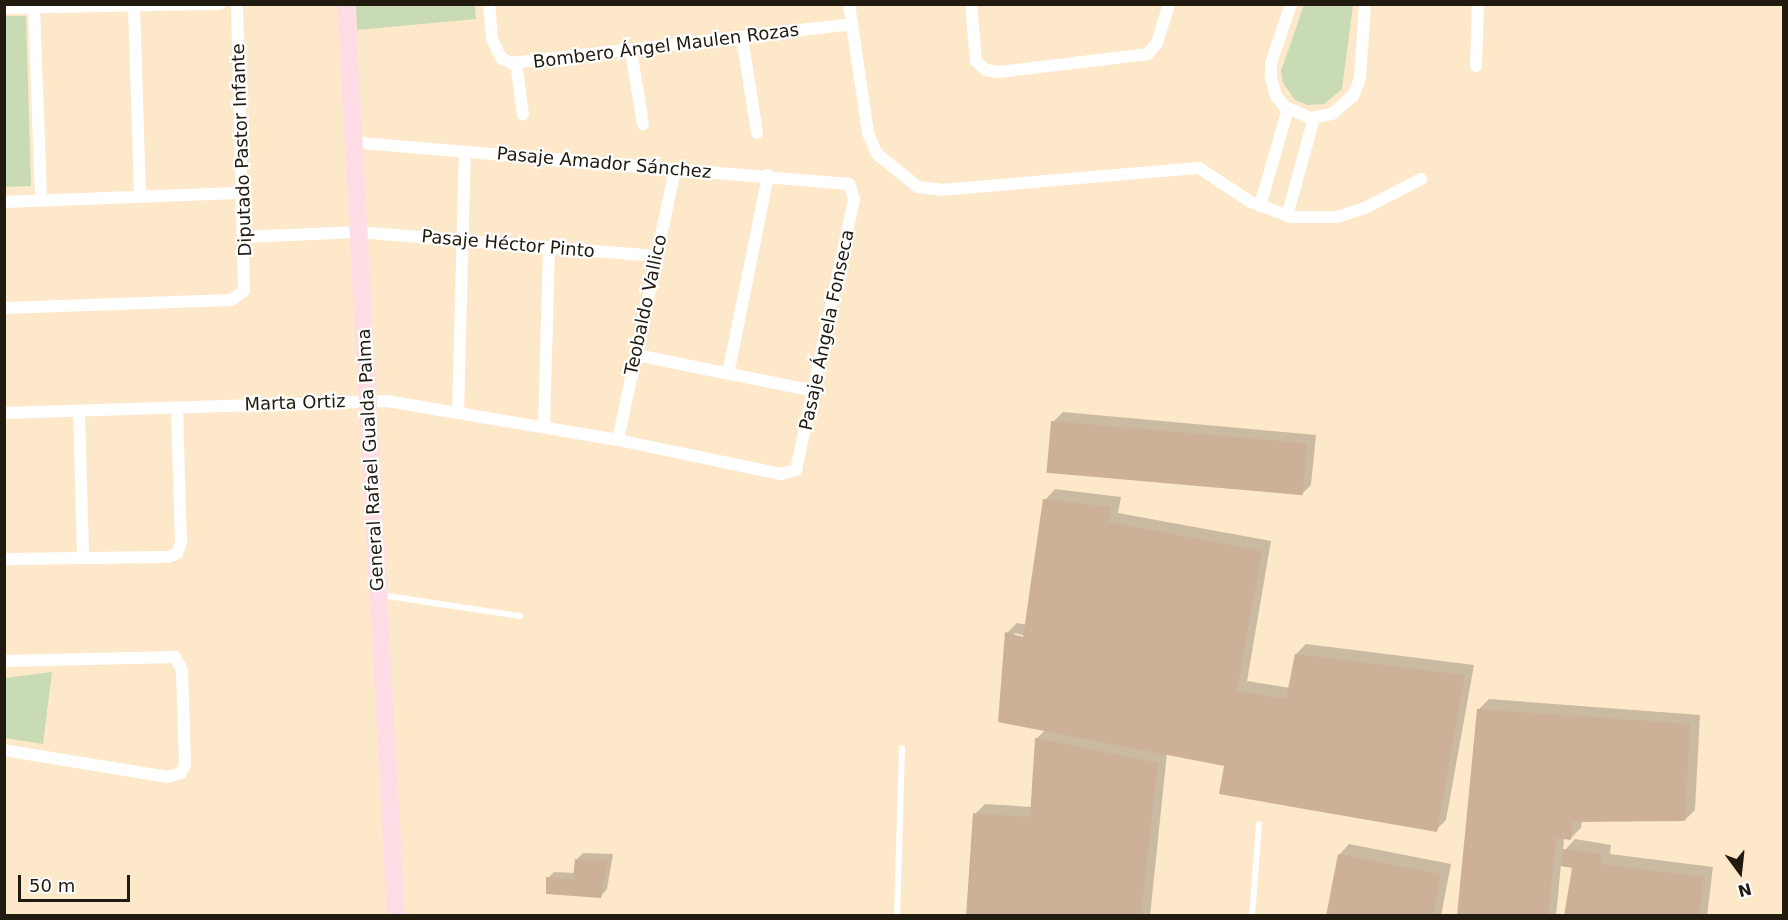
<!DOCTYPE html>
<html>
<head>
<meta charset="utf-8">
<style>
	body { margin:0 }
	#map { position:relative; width:1788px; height:920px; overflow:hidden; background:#fde9ca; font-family:"DejaVu Sans",sans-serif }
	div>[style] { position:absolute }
	.green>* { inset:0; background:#c8dbb5 }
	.shadow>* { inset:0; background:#0003 }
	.building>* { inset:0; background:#ccb198; transform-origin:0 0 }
	.service>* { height:6px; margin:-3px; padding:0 3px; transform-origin:3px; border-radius:3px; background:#fff }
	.minor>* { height:12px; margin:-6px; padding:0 6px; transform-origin:6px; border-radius:6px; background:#fff }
	.secondary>* { height:18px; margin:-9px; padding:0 9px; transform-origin:9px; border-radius:9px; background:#fedde6 }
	span { translate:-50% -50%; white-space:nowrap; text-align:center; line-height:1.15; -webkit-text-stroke:4.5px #fff; paint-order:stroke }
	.street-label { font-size:18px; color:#211a0e }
	.frame { position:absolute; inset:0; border:6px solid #211a0e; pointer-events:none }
	.north { position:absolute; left:1710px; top:842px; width:60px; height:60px; -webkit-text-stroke:4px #fff; paint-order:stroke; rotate:165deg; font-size:16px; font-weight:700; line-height:24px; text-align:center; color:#211a0e }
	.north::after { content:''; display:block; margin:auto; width:21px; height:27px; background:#211a0e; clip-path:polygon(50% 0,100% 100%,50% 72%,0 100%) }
	.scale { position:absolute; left:18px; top:875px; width:112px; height:27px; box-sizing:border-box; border:3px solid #211a0e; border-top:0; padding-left:8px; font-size:18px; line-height:21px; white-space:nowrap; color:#211a0e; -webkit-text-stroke:4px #fff; paint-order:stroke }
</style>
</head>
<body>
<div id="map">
	<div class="green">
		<div style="clip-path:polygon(356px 5px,475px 5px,476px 19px,357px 30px)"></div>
		<div style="clip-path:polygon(1304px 5px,1353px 5px,1342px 89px,1324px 104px,1308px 105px,1295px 100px,1283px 83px,1281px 71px)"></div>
		<div style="clip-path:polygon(5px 16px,26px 16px,31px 186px,5px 187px)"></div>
		<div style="clip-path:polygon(52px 672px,43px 744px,5px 738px,5px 678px)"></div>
	</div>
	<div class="shadow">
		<div style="clip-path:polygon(1063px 412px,1316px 435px,1311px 485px,1301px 495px,1053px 422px)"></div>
		<div style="clip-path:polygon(evenodd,1055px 489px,1121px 497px,1118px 513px,1271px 541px,1247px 681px,1290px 688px,1296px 654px,1306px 644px,1474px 665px,1446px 820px,1436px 830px,1226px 765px,1167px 753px,1150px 916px,968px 916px,975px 814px,985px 804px,1032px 807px,1036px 739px,1045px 730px,1007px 633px,1017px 623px,1027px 625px,1045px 500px,1055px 489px,1014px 633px,1031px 637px,1030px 640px,1014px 636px,1014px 633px)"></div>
		<div style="clip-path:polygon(1489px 699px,1700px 715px,1695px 810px,1685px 820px,1582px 820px,1581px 828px,1571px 838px,1564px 838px,1563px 852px,1575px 839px,1611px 845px,1610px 854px,1713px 867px,1707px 916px,1566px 916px,1573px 866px,1561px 865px,1556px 916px,1458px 916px,1479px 709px)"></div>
		<div style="clip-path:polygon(1349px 844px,1451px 864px,1441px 916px,1328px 916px,1339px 855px)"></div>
		<div style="clip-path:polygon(583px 853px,613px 854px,607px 889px,601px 896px,548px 878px,554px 872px,575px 873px,576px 860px)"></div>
	</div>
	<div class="building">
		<div style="left:1051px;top:421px;width:257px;height:52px;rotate:5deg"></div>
		<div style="clip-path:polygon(1043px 499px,1111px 507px,1109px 522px,1262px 551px,1237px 691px,1286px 699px,1295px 654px,1465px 675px,1437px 832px,1219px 794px,1224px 766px,998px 722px,1005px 632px,1023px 637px)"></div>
		<div style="clip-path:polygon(1477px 709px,1690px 724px,1685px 821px,1573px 822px,1571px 840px,1556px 838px,1548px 916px,1457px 916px)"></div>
		<div style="clip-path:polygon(1035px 738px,1158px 763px,1141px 916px,966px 916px,973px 813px,1030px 817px)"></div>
		<div style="clip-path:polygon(1563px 849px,1602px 854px,1600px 864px,1704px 877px,1699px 916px,1564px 916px,1572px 868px,1561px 866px)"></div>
		<div style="clip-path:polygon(1338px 854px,1441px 874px,1433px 916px,1326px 916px)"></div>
		<div style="clip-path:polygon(575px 859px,608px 860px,601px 898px,546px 894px,546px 877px,573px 879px)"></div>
	</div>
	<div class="service">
		<div style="left:381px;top:595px;width:141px;rotate:8.6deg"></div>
		<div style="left:897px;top:916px;width:168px;rotate:-88.3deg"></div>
		<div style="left:1252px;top:916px;width:92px;rotate:-85.6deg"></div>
	</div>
	<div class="minor">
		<div style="left:489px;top:4px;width:35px;rotate:85deg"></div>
		<div style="left:492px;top:39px;width:21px;rotate:65deg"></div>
		<div style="left:501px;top:58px;width:11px;rotate:27deg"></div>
		<div style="left:511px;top:63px;width:343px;rotate:-6.5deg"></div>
		<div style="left:849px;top:4px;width:130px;rotate:81.6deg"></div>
		<div style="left:868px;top:133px;width:23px;rotate:67deg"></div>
		<div style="left:877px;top:154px;width:53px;rotate:38.8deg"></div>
		<div style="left:918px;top:187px;width:23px;rotate:7deg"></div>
		<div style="left:941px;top:190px;width:259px;rotate:-4.9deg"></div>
		<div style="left:1199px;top:168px;width:62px;rotate:33.2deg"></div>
		<div style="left:1251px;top:202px;width:43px;rotate:20.6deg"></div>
		<div style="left:1291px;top:217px;width:46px"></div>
		<div style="left:1337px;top:217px;width:32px;rotate:-18deg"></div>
		<div style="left:1367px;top:207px;width:61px;rotate:-27.4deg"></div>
		<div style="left:971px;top:4px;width:57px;rotate:85deg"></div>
		<div style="left:976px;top:61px;width:13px;rotate:42deg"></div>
		<div style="left:986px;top:70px;width:13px;rotate:9deg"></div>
		<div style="left:999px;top:72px;width:150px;rotate:-6.9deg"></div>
		<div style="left:1148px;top:54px;width:14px;rotate:-51deg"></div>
		<div style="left:1157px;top:43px;width:41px;rotate:-72.9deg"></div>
		<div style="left:1291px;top:4px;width:62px;rotate:108.7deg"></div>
		<div style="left:1271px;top:63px;width:15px;rotate:90deg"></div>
		<div style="left:1271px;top:78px;width:19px;rotate:74deg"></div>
		<div style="left:1276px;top:96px;width:14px;rotate:51deg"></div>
		<div style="left:1285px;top:107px;width:28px;rotate:23deg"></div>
		<div style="left:1311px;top:118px;width:21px;rotate:-11deg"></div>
		<div style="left:1332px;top:114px;width:28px;rotate:-41deg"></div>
		<div style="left:1353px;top:96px;width:18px;rotate:-68deg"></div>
		<div style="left:1360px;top:79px;width:75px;rotate:-86.2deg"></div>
		<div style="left:134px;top:6px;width:191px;rotate:88.2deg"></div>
		<div style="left:34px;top:7px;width:194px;rotate:87.9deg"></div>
		<div style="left:4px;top:8px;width:216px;rotate:-1.1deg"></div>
		<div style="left:742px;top:37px;width:97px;rotate:81.1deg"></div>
		<div style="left:631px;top:51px;width:74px;rotate:80.7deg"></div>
		<div style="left:516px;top:62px;width:53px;rotate:82.5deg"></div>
		<div style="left:1476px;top:66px;width:62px;rotate:-88.2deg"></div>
		<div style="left:4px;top:202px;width:239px;rotate:-2.2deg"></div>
		<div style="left:1260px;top:206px;width:101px;rotate:-73.9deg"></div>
		<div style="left:1287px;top:216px;width:102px;rotate:-74.6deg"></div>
		<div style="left:245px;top:237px;width:113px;rotate:-2.5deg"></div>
		<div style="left:358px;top:232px;width:300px;rotate:4.6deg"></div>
		<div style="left:4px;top:308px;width:227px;rotate:-2deg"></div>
		<div style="left:231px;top:300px;width:16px;rotate:-35deg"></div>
		<div style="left:244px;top:291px;width:287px;rotate:-91.4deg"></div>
		<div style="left:636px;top:355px;width:182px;rotate:11.4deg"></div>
		<div style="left:728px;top:374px;width:203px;rotate:-78.6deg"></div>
		<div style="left:79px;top:411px;width:146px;rotate:88.4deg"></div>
		<div style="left:4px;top:413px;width:383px;rotate:-1.8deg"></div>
		<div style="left:387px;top:401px;width:234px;rotate:9.6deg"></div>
		<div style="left:618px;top:440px;width:167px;rotate:11.8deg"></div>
		<div style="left:781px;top:474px;width:16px;rotate:-15deg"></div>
		<div style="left:796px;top:470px;width:277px;rotate:-77.9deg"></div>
		<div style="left:854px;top:199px;width:16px;rotate:-108deg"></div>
		<div style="left:849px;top:184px;width:498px;rotate:-175.2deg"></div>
		<div style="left:458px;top:413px;width:261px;rotate:-88.5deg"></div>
		<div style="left:544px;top:427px;width:180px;rotate:-88.4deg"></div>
		<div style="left:618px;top:440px;width:277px;rotate:-78.1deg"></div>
		<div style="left:4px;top:559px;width:164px;rotate:-0.7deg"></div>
		<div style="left:168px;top:557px;width:10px;rotate:-24deg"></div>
		<div style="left:177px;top:553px;width:11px;rotate:-68deg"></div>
		<div style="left:181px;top:543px;width:136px;rotate:-91.7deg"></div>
		<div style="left:4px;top:661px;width:171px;rotate:-1.3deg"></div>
		<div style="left:175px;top:657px;width:15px;rotate:62deg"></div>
		<div style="left:182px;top:670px;width:95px;rotate:88.2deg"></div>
		<div style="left:185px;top:765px;width:9px;rotate:117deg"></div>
		<div style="left:181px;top:773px;width:14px;rotate:163deg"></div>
		<div style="left:168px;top:777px;width:166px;rotate:-170.7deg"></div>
	</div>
	<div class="secondary">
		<div style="left:346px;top:4px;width:913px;rotate:86.86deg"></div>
	</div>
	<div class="street-label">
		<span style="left:666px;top:46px;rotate:-7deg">Bombero Ángel Maulen Rozas</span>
		<span style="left:242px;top:150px;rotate:-92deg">Diputado Pastor Infante</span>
		<span style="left:604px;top:163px;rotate:5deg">Pasaje Amador Sánchez</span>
		<span style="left:508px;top:244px;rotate:5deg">Pasaje Héctor Pinto</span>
		<span style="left:646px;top:305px;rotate:-78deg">Teobaldo Vallico</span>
		<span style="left:827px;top:330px;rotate:-78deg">Pasaje Ángela Fonseca</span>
		<span style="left:295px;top:403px;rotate:-2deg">Marta Ortiz</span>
		<span style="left:371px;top:460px;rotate:-93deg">General Rafael Gualda Palma</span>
	</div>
	<div class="frame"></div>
	<div class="north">N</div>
	<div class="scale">50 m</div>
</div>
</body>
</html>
